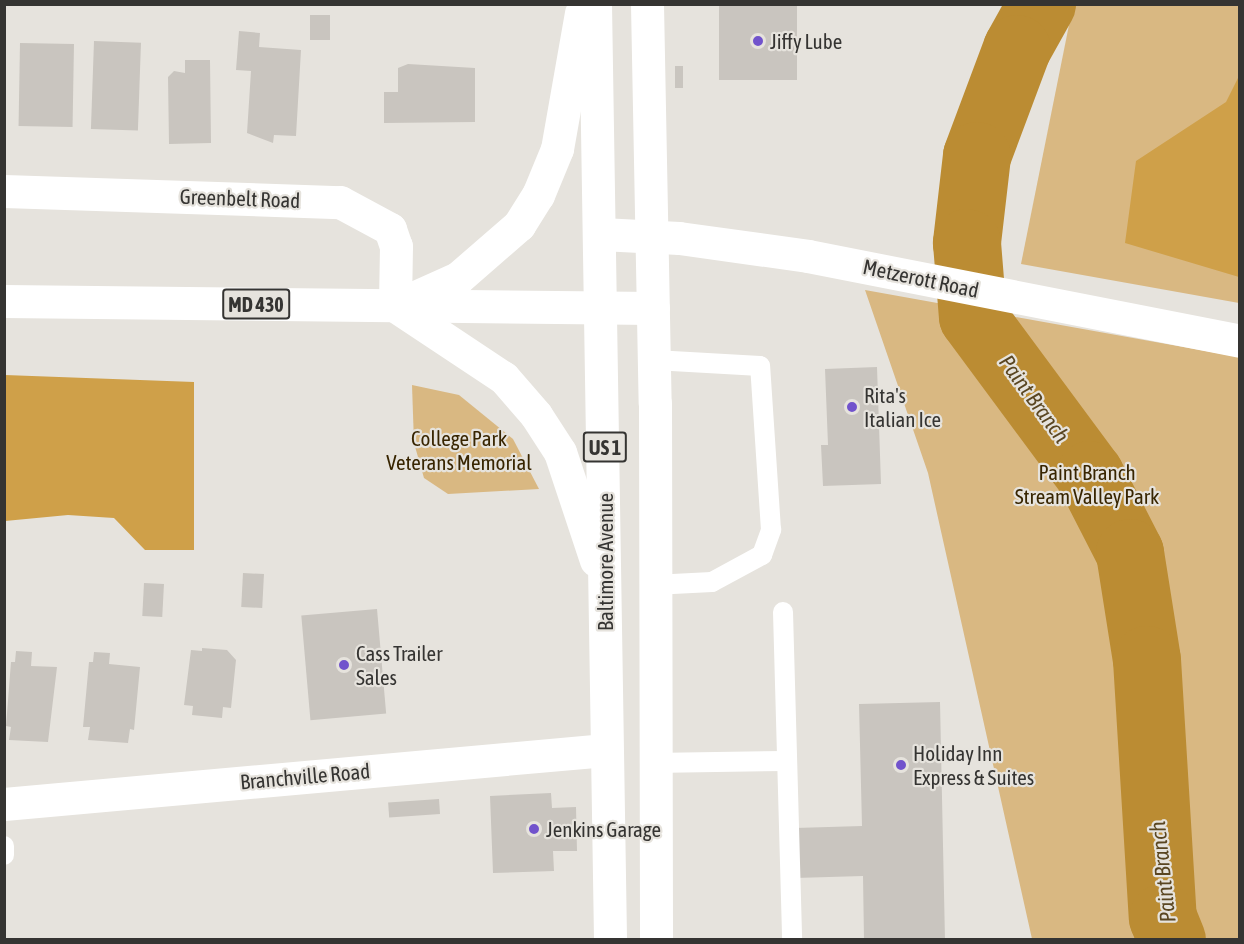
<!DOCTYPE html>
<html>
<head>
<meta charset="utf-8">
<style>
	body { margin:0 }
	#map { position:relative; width:1244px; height:944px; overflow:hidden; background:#e6e3dd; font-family:"Asap Condensed",sans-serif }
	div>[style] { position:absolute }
	.green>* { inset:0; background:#d9b882 }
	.forest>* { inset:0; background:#cfa049 }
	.river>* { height:68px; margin:-34px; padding:0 34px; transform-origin:34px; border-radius:34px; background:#bb8c33 }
	.building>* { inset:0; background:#c9c5bf; transform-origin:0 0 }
	.service>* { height:20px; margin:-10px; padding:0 10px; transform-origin:10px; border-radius:10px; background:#fff }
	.minor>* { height:33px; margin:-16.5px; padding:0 16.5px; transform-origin:16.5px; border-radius:16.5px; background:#fff }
	.primary>* { height:33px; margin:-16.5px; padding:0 16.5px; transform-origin:16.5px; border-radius:16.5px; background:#fff }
	.dots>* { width:16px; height:16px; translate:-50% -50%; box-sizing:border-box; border:3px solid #e6e3dd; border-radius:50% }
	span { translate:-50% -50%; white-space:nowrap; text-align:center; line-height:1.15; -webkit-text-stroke:4.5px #e6e3dd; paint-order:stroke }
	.shield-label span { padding:2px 4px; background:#e6e3dd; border:2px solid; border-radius:4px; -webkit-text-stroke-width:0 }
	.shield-label { font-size:20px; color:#353432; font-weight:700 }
	.poi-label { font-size:21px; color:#353432 }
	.left { translate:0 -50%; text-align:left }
	.street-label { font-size:21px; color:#353432 }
	.park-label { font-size:21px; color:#382500 }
	.water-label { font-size:22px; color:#5a4621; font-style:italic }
	.frame { position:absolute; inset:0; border:6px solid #353432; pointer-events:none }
</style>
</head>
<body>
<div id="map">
	<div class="green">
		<div style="clip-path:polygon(1073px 5px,1239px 5px,1239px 303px,1021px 264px)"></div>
		<div style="clip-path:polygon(865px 290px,1239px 357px,1239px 939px,1032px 939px,928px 473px)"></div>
		<div style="clip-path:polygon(412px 385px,459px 395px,513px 439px,539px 489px,448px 494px,424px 478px,414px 443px)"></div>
	</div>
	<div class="forest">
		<div style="clip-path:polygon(1239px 76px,1239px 277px,1125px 243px,1136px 161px,1226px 102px)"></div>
		<div style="clip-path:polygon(5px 375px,194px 382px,194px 550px,145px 550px,114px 518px,68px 515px,5px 521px)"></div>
	</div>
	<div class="river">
		<div style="left:1042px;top:4px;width:51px;rotate:119.1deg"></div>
		<div style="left:1017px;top:49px;width:114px;rotate:110.5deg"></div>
		<div style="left:977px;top:156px;width:88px;rotate:96.6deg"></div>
		<div style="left:967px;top:243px;width:74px;rotate:85.4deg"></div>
		<div style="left:973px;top:317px;width:197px;rotate:53.5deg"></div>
		<div style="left:1090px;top:475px;width:88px;rotate:62.9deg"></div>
		<div style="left:1130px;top:553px;width:108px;rotate:81deg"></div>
		<div style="left:1147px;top:660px;width:258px;rotate:86.5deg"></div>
		<div style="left:1163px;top:918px;width:24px;rotate:68deg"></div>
	</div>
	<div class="building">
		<div style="left:719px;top:5px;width:78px;height:75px"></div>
		<div style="left:310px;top:15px;width:20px;height:25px"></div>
		<div style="clip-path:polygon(239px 31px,260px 33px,259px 47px,301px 50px,296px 136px,274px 135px,273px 143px,247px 133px,251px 71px,236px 70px)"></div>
		<div style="left:94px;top:41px;width:47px;height:88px;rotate:2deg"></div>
		<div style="left:20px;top:43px;width:54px;height:83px;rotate:1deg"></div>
		<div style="clip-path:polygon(185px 60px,210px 60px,211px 143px,169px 144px,168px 77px,174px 71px,185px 73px)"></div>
		<div style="clip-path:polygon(408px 64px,475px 68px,475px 122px,384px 123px,384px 92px,398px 92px,398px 68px)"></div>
		<div style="left:675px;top:66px;width:8px;height:22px"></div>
		<div style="clip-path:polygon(877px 367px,881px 484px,823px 486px,821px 445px,828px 445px,825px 369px)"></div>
		<div style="left:243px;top:573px;width:21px;height:34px;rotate:3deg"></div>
		<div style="left:144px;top:583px;width:20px;height:33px;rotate:3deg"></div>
		<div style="left:377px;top:609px;width:105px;height:76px;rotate:85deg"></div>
		<div style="clip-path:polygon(202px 648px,227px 650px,236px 660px,231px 708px,223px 707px,222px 718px,192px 715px,193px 706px,184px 705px,191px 650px,202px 651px)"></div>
		<div style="clip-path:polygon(16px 651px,32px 652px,31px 666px,57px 667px,48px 742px,9px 740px,11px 727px,6px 726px,11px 662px,15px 662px)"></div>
		<div style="clip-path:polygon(94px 652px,110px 653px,109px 664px,140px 667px,134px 730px,130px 729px,128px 743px,88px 740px,90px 727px,83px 727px,89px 662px,93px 662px)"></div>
		<div style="clip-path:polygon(940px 702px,945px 940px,864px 940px,863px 876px,795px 878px,795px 828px,862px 826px,859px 704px)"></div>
		<div style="clip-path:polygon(551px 793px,552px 808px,576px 807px,577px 851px,553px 851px,554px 871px,493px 873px,490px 796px)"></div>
		<div style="left:439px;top:799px;width:15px;height:51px;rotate:86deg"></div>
	</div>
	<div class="service">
		<div style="left:653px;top:585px;width:59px;rotate:-2.9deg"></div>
		<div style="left:712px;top:582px;width:57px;rotate:-28.4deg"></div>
		<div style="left:762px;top:555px;width:27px;rotate:-70deg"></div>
		<div style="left:771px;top:530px;width:164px;rotate:-93.8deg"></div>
		<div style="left:760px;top:366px;width:106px;rotate:-176.8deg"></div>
		<div style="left:783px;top:612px;width:328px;rotate:88.4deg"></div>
		<div style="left:652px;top:763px;width:133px;rotate:-0.9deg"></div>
		<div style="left:4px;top:846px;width:9px;rotate:90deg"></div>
	</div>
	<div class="minor">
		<div style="left:4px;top:191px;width:336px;rotate:1.9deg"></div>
		<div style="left:340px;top:202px;width:57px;rotate:28.4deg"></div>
		<div style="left:390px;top:229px;width:18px;rotate:71deg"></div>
		<div style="left:396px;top:246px;width:60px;rotate:91deg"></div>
		<div style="left:601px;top:234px;width:78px;rotate:2.9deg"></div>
		<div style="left:679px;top:238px;width:130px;rotate:7.9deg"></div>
		<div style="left:808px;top:256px;width:440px;rotate:11.1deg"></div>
		<div style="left:4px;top:804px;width:604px;rotate:-5.13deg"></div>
	</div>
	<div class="primary">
		<div style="left:595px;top:4px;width:936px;rotate:89.08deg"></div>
		<div style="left:647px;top:4px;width:399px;rotate:88.9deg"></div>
		<div style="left:655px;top:403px;width:537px;rotate:89.89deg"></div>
		<div style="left:4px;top:301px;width:649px;rotate:0.62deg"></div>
		<div style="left:402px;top:303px;width:61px;rotate:-24.1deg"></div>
		<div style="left:458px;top:278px;width:81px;rotate:-41deg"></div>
		<div style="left:519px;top:225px;width:36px;rotate:-58deg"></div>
		<div style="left:538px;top:195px;width:50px;rotate:-67.6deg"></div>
		<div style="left:557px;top:149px;width:138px;rotate:-80deg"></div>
		<div style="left:397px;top:307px;width:128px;rotate:33.6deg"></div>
		<div style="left:504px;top:378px;width:49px;rotate:49.1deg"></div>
		<div style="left:536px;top:415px;width:44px;rotate:57deg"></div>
		<div style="left:560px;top:452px;width:114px;rotate:71.6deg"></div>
	</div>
	<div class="dots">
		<div style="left:758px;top:41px;background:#7153cc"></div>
		<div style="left:852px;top:407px;background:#7153cc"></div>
		<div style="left:344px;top:665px;background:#7153cc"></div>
		<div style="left:901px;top:765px;background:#7153cc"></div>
		<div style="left:534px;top:829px;background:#7153cc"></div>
	</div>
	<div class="shield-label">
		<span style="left:256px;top:304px">MD 430</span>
		<span style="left:605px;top:447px">US 1</span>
	</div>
	<div class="poi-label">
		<span class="left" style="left:770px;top:41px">Jiffy Lube</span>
		<span class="left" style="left:864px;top:407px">Rita's<br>Italian Ice</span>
		<span class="left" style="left:356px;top:665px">Cass Trailer<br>Sales</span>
		<span class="left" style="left:913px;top:765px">Holiday Inn<br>Express &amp; Suites</span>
		<span class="left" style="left:546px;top:829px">Jenkins Garage</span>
	</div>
	<div class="street-label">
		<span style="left:240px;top:198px;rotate:2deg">Greenbelt Road</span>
		<span style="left:921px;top:278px;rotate:12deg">Metzerott Road</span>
		<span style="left:605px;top:562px;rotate:-90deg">Baltimore Avenue</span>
		<span style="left:305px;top:776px;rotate:-5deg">Branchville Road</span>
	</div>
	<div class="park-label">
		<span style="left:459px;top:450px">College Park<br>Veterans Memorial</span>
		<span style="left:1087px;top:484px">Paint Branch<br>Stream Valley Park</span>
	</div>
	<div class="water-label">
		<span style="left:1034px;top:399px;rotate:54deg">Paint Branch</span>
		<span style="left:1163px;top:872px;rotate:-96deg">Paint Branch</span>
	</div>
	<div class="frame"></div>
</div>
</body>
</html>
